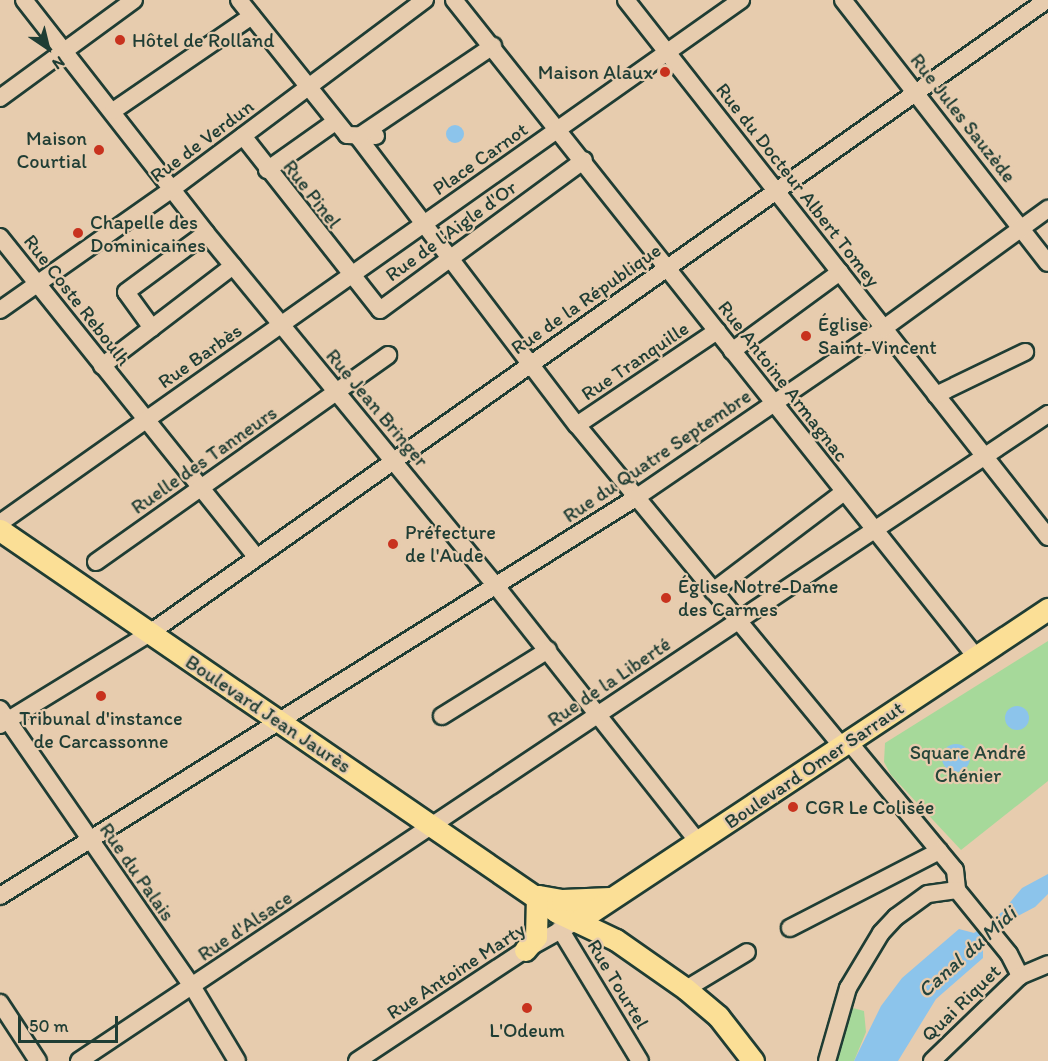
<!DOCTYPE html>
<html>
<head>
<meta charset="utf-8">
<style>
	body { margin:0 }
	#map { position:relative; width:1048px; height:1061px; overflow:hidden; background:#e7ccae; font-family:Itim,sans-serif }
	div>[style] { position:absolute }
	.green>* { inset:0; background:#a6d99a }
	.water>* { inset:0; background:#8cc4eb }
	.round { border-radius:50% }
	.roads { filter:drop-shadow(2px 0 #1f3d34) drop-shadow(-2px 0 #1f3d34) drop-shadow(0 2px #1f3d34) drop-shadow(0 -2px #1f3d34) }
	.minor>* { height:16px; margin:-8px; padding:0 8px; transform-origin:8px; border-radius:8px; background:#e7ccae }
	.major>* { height:21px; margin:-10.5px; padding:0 10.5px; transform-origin:10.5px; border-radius:10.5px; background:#fbdf96 }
	.dots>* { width:16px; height:16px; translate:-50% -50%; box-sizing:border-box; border:3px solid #e7ccae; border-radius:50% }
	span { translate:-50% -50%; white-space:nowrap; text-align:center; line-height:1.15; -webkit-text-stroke:4.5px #e7ccae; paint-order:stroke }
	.poi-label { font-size:20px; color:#1f3d34 }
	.left { translate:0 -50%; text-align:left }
	.right { translate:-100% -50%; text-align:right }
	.street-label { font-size:20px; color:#1f3d34 }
	.park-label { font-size:20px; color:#264539 }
	.water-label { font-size:21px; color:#24443d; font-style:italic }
	.north { position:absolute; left:18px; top:18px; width:60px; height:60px; -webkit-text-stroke:4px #e7ccae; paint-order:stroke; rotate:145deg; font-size:16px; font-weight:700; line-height:24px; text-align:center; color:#1f3d34 }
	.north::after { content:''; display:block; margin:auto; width:21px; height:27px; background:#1f3d34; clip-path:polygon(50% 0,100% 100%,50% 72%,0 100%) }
	.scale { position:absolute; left:18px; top:1016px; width:100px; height:27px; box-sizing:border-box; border:3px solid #1f3d34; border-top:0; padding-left:8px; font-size:18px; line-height:21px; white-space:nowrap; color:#1f3d34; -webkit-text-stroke:4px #e7ccae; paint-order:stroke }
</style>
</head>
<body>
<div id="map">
	<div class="green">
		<div style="clip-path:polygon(1048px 641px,1048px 781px,961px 850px,891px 775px,884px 762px,885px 743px)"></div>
		<div style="clip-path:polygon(853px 1008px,864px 1011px,866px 1032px,854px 1061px,834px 1061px)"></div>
	</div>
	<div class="water">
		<div class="round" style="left:446px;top:125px;width:18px;height:18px"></div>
		<div class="round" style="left:1005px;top:706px;width:24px;height:24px"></div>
		<div class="round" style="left:942px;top:744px;width:28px;height:28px"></div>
		<div style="clip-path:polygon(1048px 874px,1048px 894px,1035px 907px,1010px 920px,983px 941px,983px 958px,936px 999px,898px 1061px,854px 1061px,881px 1006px,902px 978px,959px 929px,974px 933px,1002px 912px,1022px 888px)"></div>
	</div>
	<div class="roads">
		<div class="minor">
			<div style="left:24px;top:0;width:296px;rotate:52deg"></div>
			<div style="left:206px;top:233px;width:457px;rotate:50.6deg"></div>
			<div style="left:496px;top:586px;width:326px;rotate:51.7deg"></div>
			<div style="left:239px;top:0;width:173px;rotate:51.3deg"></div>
			<div style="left:347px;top:135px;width:29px;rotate:2deg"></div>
			<div style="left:454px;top:0;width:839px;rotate:51.53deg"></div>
			<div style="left:626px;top:0;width:683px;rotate:51.84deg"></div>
			<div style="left:843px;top:0;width:333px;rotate:52.1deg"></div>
			<div style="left:0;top:98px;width:166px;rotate:-36.2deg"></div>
			<div style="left:113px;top:111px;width:168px;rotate:-34.4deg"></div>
			<div style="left:243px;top:136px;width:221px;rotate:51.8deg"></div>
			<div style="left:380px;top:310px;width:253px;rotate:-36.3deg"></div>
			<div style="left:358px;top:137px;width:362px;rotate:52.8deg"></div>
			<div style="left:577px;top:425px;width:417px;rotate:50.5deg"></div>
			<div style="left:358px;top:137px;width:163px;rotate:-34deg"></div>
			<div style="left:267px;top:170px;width:83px;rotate:-35.2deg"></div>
			<div style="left:0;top:237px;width:410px;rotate:51.3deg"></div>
			<div style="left:0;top:310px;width:210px;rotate:-35.1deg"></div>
			<div style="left:172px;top:189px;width:316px;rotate:-36.8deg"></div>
			<div style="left:152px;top:328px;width:44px;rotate:-125.8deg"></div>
			<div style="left:126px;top:292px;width:99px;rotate:-36.4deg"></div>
			<div style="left:732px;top:351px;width:134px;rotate:-36.2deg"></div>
			<div style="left:102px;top:366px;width:165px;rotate:-37.4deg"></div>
			<div style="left:936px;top:395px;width:99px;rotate:-25.8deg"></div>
			<div style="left:577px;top:425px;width:169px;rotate:-33.9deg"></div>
			<div style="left:0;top:523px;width:907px;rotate:-35.21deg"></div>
			<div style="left:96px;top:562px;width:358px;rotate:-35.3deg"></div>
			<div style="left:713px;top:591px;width:164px;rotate:-37.1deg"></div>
			<div style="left:0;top:709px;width:337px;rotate:55.3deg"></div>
			<div style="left:192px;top:986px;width:87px;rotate:59deg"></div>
			<div style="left:442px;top:716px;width:125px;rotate:-31.9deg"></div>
			<div style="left:0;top:725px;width:176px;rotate:-31.5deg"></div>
			<div style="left:150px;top:633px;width:1098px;rotate:-35.21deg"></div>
			<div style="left:849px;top:742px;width:166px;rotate:50.4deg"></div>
			<div style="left:955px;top:870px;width:20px;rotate:84deg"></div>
			<div style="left:957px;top:890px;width:82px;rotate:50.9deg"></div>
			<div style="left:1009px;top:954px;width:25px;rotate:63deg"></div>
			<div style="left:0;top:896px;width:752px;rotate:-32.06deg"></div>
			<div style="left:637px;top:497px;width:299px;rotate:-34.4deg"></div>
			<div style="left:884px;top:328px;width:203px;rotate:-36deg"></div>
			<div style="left:790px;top:928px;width:168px;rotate:-27.3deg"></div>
			<div style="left:560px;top:929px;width:154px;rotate:58.8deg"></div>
			<div style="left:1020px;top:976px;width:30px;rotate:-23deg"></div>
			<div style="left:686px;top:989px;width:71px;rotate:-31.2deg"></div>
			<div style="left:0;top:1003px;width:69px;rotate:56.8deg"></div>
			<div style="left:79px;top:1061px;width:1165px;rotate:-33.73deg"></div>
			<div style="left:357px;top:1061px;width:201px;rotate:-33.5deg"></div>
			<div style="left:525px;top:950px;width:62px;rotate:-29.1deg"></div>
			<div style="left:827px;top:1061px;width:76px;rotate:-74deg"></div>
			<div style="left:848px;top:988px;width:64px;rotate:-59deg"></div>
			<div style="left:881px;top:933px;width:22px;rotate:-47deg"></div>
			<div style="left:896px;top:917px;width:39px;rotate:-36deg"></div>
			<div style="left:928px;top:894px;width:29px;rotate:-8deg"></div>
			<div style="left:932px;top:1061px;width:122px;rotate:-44deg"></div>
		</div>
		<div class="major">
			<div style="left:0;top:530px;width:675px;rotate:34.44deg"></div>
			<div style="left:557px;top:912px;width:65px;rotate:25.4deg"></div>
			<div style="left:616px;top:940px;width:85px;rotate:35deg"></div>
			<div style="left:686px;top:989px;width:42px;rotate:40.2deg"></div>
			<div style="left:718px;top:1016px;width:57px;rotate:52.1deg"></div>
			<div style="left:539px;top:896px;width:23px;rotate:10deg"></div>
			<div style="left:562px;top:900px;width:48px;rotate:-2.4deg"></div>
			<div style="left:579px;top:920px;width:563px;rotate:-33.55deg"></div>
			<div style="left:525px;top:950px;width:17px;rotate:-50deg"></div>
			<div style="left:536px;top:937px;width:41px;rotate:-88.6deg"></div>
		</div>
	</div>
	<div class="dots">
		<div style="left:120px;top:40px;background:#c8321e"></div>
		<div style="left:665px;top:72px;background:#c8321e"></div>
		<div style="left:99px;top:150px;background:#c8321e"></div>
		<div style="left:78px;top:233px;background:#c8321e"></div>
		<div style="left:806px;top:336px;background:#c8321e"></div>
		<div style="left:393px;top:544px;background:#c8321e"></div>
		<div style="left:666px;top:598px;background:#c8321e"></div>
		<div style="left:101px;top:696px;background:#c8321e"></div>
		<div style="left:793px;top:807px;background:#c8321e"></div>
		<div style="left:527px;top:1008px;background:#c8321e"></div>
	</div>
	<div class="poi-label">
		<span class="left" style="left:132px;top:40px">Hôtel de Rolland</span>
		<span class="right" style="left:653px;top:72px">Maison Alaux</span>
		<span class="right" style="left:87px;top:150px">Maison<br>Courtial</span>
		<span class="left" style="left:90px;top:234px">Chapelle des<br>Dominicaines</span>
		<span class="left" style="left:818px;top:336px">Église<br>Saint-Vincent</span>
		<span class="left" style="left:405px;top:544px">Préfecture<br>de l'Aude</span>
		<span class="left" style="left:678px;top:598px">Église Notre-Dame<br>des Carmes</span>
		<span style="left:101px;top:730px">Tribunal d'instance<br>de Carcassonne</span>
		<span class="left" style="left:805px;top:807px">CGR Le Colisée</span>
		<span style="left:527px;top:1030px">L'Odeum</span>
	</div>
	<div class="street-label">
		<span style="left:963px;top:118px;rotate:52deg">Rue Jules Sauzède</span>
		<span style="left:202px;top:141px;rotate:-37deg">Rue de Verdun</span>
		<span style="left:480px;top:159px;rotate:-35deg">Place Carnot</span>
		<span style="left:798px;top:185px;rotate:52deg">Rue du Docteur Albert Tomey</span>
		<span style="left:312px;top:194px;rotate:52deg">Rue Pinel</span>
		<span style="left:451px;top:231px;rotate:-36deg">Rue de l'Aigle d'Or</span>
		<span style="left:586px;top:299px;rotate:-35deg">Rue de la République</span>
		<span style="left:77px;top:300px;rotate:52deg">Rue Coste Reboulh</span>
		<span style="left:200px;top:356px;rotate:-35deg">Rue Barbès</span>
		<span style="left:635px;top:361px;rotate:-34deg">Rue Tranquille</span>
		<span style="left:783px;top:381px;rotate:52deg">Rue Antoine Armagnac</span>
		<span style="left:377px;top:408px;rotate:50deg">Rue Jean Bringer</span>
		<span style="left:657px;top:456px;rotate:-34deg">Rue du Quatre Septembre</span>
		<span style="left:204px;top:460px;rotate:-35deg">Ruelle des Tanneurs</span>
		<span style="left:609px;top:682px;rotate:-34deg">Rue de la Liberté</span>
		<span style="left:268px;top:714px;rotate:34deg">Boulevard Jean Jaurès</span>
		<span style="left:814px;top:765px;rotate:-34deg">Boulevard Omer Sarraut</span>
		<span style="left:137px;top:872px;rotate:55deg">Rue du Palais</span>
		<span style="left:245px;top:926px;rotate:-34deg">Rue d'Alsace</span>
		<span style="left:456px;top:971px;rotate:-33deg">Rue Antoine Marty</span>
		<span style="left:618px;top:984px;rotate:59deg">Rue Tourtel</span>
		<span style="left:961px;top:1003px;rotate:-44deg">Quai Riquet</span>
	</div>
	<div class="park-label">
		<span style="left:968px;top:764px">Square André<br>Chénier</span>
	</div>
	<div class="water-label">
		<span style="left:967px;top:952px;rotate:-42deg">Canal du Midi</span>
	</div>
	<div class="north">N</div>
	<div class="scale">50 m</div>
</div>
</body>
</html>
